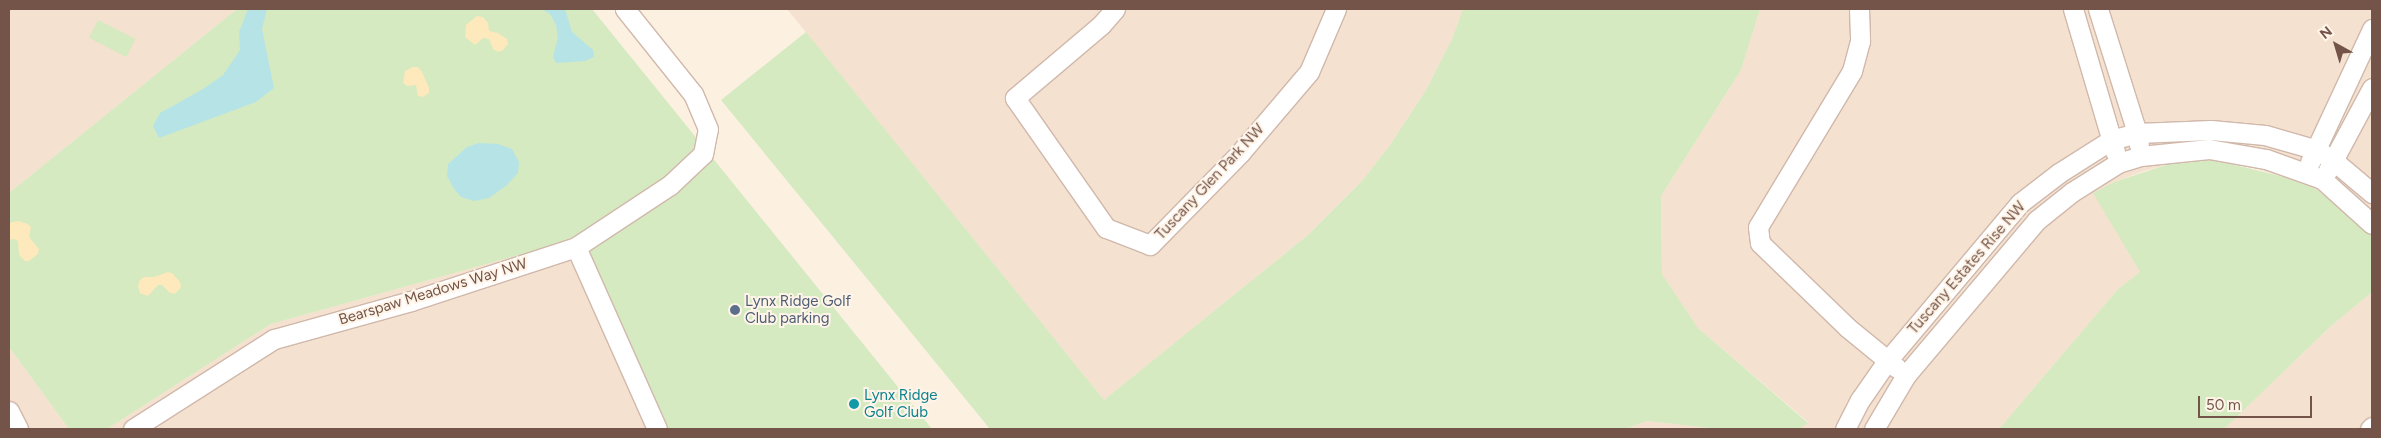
<!DOCTYPE html>
<html>
<head>
<meta charset="utf-8">
<style>
	body { margin:0 }
	#map { position:relative; width:2381px; height:438px; overflow:hidden; background:#fcf0e1; font-family:Figtree,sans-serif }
	div>[style] { position:absolute }
	.residential>* { inset:0; background:#f4e1d0 }
	.green>* { inset:0; background:#d5eac0; transform-origin:0 0 }
	.sand>* { inset:0; background:#fde9bb }
	.water>* { inset:0; background:#b6e3e6 }
	.roads { filter:drop-shadow(1px 0 #d0b8ab) drop-shadow(-1px 0 #d0b8ab) drop-shadow(0 1px #d0b8ab) drop-shadow(0 -1px #d0b8ab) }
	.minor>* { height:19px; margin:-9.5px; padding:0 9.5px; transform-origin:9.5px; border-radius:9.5px; background:#fff }
	.dots>* { width:14px; height:14px; translate:-50% -50%; box-sizing:border-box; border:2px solid #fff4e8; border-radius:50% }
	span { translate:-50% -50%; white-space:nowrap; text-align:center; line-height:1.15; -webkit-text-stroke:4px #fff4e8; paint-order:stroke }
	.street-label { font-size:15px; color:#745448 }
	.service-label { font-size:15px; color:#4e5e75 }
	.left { translate:0 -50%; text-align:left }
	.culture-label { font-size:15px; color:#0d838f }
	.frame { position:absolute; inset:0; border:10px solid #745448; pointer-events:none }
	.north { position:absolute; left:2311px; top:20px; width:50px; height:50px; -webkit-text-stroke:4px #fff4e8; paint-order:stroke; rotate:321deg; font-size:14px; font-weight:700; line-height:20px; text-align:center; color:#745448 }
	.north::after { content:''; display:block; margin:auto; width:18px; height:22px; background:#745448; clip-path:polygon(50% 0,100% 100%,50% 72%,0 100%) }
	.scale { position:absolute; left:2198px; top:396px; width:114px; height:22px; box-sizing:border-box; border:2px solid #745448; border-top:0; padding-left:6px; font-size:15px; line-height:18px; white-space:nowrap; color:#745448; -webkit-text-stroke:4px #fff4e8; paint-order:stroke }
</style>
</head>
<body>
<div id="map">
	<div class="residential">
		<div style="clip-path:polygon(9px 9px,237px 9px,9px 193px)"></div>
		<div style="clip-path:polygon(787px 9px,1463px 9px,1452px 39px,1426px 90px,1390px 145px,1362px 181px,1308px 235px,1104px 400px)"></div>
		<div style="clip-path:polygon(1760px 9px,2372px 9px,2372px 234px,2343px 208px,2284px 177px,2250px 167px,2215px 160px,2169px 164px,2141px 172px,2114px 182px,2094px 193px,2140px 272px,2118px 289px,1999px 429px,1800px 429px,1808px 422px,1698px 328px,1662px 274px,1661px 196px,1741px 70px)"></div>
		<div style="clip-path:polygon(580px 234px,669px 429px,107px 429px,271px 324px,548px 247px)"></div>
		<div style="clip-path:polygon(2372px 292px,2372px 429px,2224px 429px,2331px 326px)"></div>
		<div style="clip-path:polygon(9px 347px,69px 429px,9px 429px)"></div>
		<div style="clip-path:polygon(1647px 421px,1719px 429px,1625px 429px)"></div>
	</div>
	<div class="green">
		<div style="clip-path:polygon(237px 9px,592px 9px,932px 429px,669px 429px,580px 234px,548px 247px,271px 324px,107px 429px,69px 429px,9px 347px,9px 193px)"></div>
		<div style="clip-path:polygon(1463px 9px,1760px 9px,1741px 70px,1661px 196px,1662px 274px,1698px 328px,1808px 423px,1800px 429px,1719px 429px,1647px 421px,1625px 429px,990px 429px,721px 100px,806px 32px,1104px 400px,1308px 235px,1362px 181px,1390px 145px,1426px 90px,1452px 39px)"></div>
		<div style="left:98px;top:20px;width:42px;height:20px;rotate:27deg"></div>
		<div style="clip-path:polygon(2215px 160px,2284px 177px,2312px 187px,2343px 208px,2372px 234px,2372px 292px,2331px 326px,2224px 429px,1999px 429px,2118px 289px,2140px 272px,2093px 193px,2114px 182px,2169px 164px)"></div>
	</div>
	<div class="sand">
		<div style="clip-path:polygon(477px 16px,483px 17px,488px 23px,489px 31px,498px 33px,507px 39px,508px 44px,503px 50px,498px 52px,493px 49px,489px 39px,483px 38px,475px 45px,465px 37px,466px 25px)"></div>
		<div style="clip-path:polygon(413px 67px,418px 67px,422px 72px,429px 88px,429px 93px,423px 97px,418px 96px,416px 85px,407px 86px,403px 83px,405px 71px)"></div>
		<div style="clip-path:polygon(18px 221px,28px 224px,31px 227px,29px 237px,39px 249px,38px 254px,29px 261px,25px 261px,19px 255px,18px 241px,14px 239px,9px 240px,9px 223px)"></div>
		<div style="clip-path:polygon(168px 272px,172px 273px,180px 282px,181px 287px,179px 290px,174px 294px,169px 292px,162px 285px,158px 285px,148px 296px,140px 293px,138px 286px,140px 280px,144px 277px,154px 277px)"></div>
	</div>
	<div class="water">
		<div style="clip-path:polygon(248px 9px,267px 9px,262px 29px,274px 88px,256px 102px,159px 138px,153px 126px,160px 113px,203px 89px,223px 75px,240px 50px,239px 32px)"></div>
		<div style="clip-path:polygon(542px 9px,565px 9px,572px 32px,593px 50px,594px 57px,585px 61px,556px 63px,553px 57px,558px 38px,556px 25px,550px 14px)"></div>
		<div style="clip-path:polygon(479px 143px,498px 144px,512px 149px,519px 162px,518px 173px,507px 185px,489px 198px,474px 201px,461px 197px,454px 189px,447px 176px,448px 164px,467px 147px)"></div>
	</div>
	<div class="roads">
		<div class="minor">
			<div style="left:1115px;top:9px;width:21px;rotate:131deg"></div>
			<div style="left:1101px;top:25px;width:113px;rotate:139.7deg"></div>
			<div style="left:1015px;top:98px;width:159px;rotate:55deg"></div>
			<div style="left:1106px;top:228px;width:47px;rotate:21.1deg"></div>
			<div style="left:1150px;top:245px;width:129px;rotate:-45.6deg"></div>
			<div style="left:1240px;top:153px;width:106px;rotate:-49.6deg"></div>
			<div style="left:1309px;top:72px;width:69px;rotate:-66.8deg"></div>
			<div style="left:1859px;top:9px;width:32px;rotate:88deg"></div>
			<div style="left:1860px;top:41px;width:31px;rotate:105deg"></div>
			<div style="left:1852px;top:71px;width:182px;rotate:121.1deg"></div>
			<div style="left:1758px;top:227px;width:16px;rotate:83deg"></div>
			<div style="left:1760px;top:243px;width:122px;rotate:44deg"></div>
			<div style="left:1848px;top:328px;width:63px;rotate:39.2deg"></div>
			<div style="left:2073px;top:9px;width:149px;rotate:73.6deg"></div>
			<div style="left:2098px;top:9px;width:130px;rotate:72.5deg"></div>
			<div style="left:2137px;top:133px;width:12px;rotate:81deg"></div>
			<div style="left:2310px;top:162px;width:147px;rotate:-65deg"></div>
			<div style="left:2328px;top:170px;width:93px;rotate:-61.8deg"></div>
			<div style="left:576px;top:247px;width:199px;rotate:66deg"></div>
			<div style="left:9px;top:411px;width:20px;rotate:63deg"></div>
			<div style="left:133px;top:429px;width:167px;rotate:-32.6deg"></div>
			<div style="left:274px;top:339px;width:142px;rotate:-15.5deg"></div>
			<div style="left:411px;top:301px;width:174px;rotate:-18.1deg"></div>
			<div style="left:576px;top:247px;width:113px;rotate:-33.4deg"></div>
			<div style="left:670px;top:185px;width:45px;rotate:-43.2deg"></div>
			<div style="left:703px;top:154px;width:25px;rotate:-79deg"></div>
			<div style="left:708px;top:129px;width:38px;rotate:-113deg"></div>
			<div style="left:693px;top:94px;width:109px;rotate:-128.7deg"></div>
			<div style="left:1845px;top:429px;width:33px;rotate:-63deg"></div>
			<div style="left:1860px;top:400px;width:47px;rotate:-55.3deg"></div>
			<div style="left:1887px;top:361px;width:207px;rotate:-49.9deg"></div>
			<div style="left:2020px;top:203px;width:49px;rotate:-37.6deg"></div>
			<div style="left:2059px;top:173px;width:62px;rotate:-32.4deg"></div>
			<div style="left:2111px;top:140px;width:27px;rotate:-15deg"></div>
			<div style="left:2137px;top:133px;width:74px;rotate:-2.3deg"></div>
			<div style="left:2211px;top:130px;width:54px;rotate:5.3deg"></div>
			<div style="left:2265px;top:135px;width:54px;rotate:16.1deg"></div>
			<div style="left:2317px;top:150px;width:20px;rotate:33deg"></div>
			<div style="left:2334px;top:161px;width:50px;rotate:40.1deg"></div>
			<div style="left:1874px;top:429px;width:63px;rotate:-59.3deg"></div>
			<div style="left:1906px;top:375px;width:203px;rotate:-49.8deg"></div>
			<div style="left:2037px;top:220px;width:45px;rotate:-38.7deg"></div>
			<div style="left:2072px;top:192px;width:54px;rotate:-32.2deg"></div>
			<div style="left:2118px;top:163px;width:24px;rotate:-17deg"></div>
			<div style="left:2141px;top:156px;width:68px;rotate:-5.9deg"></div>
			<div style="left:2209px;top:149px;width:58px;rotate:10deg"></div>
			<div style="left:2266px;top:159px;width:59px;rotate:19.7deg"></div>
			<div style="left:2322px;top:179px;width:67px;rotate:42deg"></div>
			<div style="left:2370px;top:429px;width:3px;rotate:-45deg"></div>
		</div>
	</div>
	<div class="dots">
		<div style="left:735px;top:310px;background:#5c6f8a"></div>
		<div style="left:854px;top:404px;background:#0f9aa8"></div>
	</div>
	<div class="street-label">
		<span style="left:1210px;top:182px;rotate:-47deg">Tuscany Glen Park NW</span>
		<span style="left:1967px;top:268px;rotate:-49deg">Tuscany Estates Rise NW</span>
		<span style="left:433px;top:292px;rotate:-17deg">Bearspaw Meadows Way NW</span>
	</div>
	<div class="service-label">
		<span class="left" style="left:745px;top:310px">Lynx Ridge Golf<br>Club parking</span>
	</div>
	<div class="culture-label">
		<span class="left" style="left:864px;top:404px">Lynx Ridge<br>Golf Club</span>
	</div>
	<div class="frame"></div>
	<div class="north">N</div>
	<div class="scale">50 m</div>
</div>
</body>
</html>
